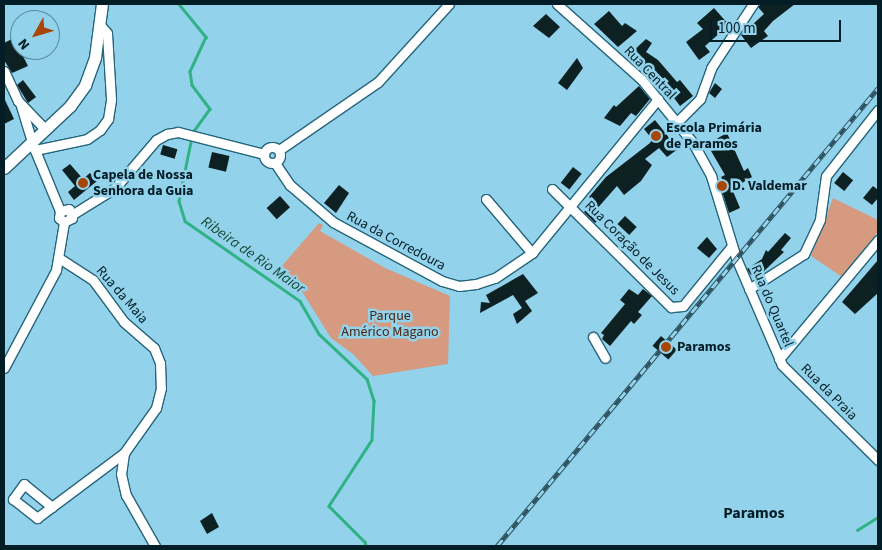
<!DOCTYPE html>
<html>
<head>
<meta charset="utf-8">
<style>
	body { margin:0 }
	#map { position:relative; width:882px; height:550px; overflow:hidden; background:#93d2eb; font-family:"Source Sans 3",sans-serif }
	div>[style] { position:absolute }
	.green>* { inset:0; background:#d59a7f }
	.stream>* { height:2.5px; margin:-1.25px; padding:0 1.25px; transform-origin:1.25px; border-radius:1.25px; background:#30b285 }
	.building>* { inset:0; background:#0d2123; transform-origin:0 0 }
	.roads { filter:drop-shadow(1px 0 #25657b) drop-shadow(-1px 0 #25657b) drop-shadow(0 1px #25657b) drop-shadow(0 -1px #25657b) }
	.minor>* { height:9px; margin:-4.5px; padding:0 4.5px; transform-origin:4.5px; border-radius:4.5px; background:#fff }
	.minor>.ring { margin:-4.5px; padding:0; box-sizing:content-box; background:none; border:9px solid #fff; border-radius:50% }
	.major>* { height:11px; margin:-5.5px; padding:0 5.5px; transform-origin:5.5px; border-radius:5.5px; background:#fff }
	.rail>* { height:4.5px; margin-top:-2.25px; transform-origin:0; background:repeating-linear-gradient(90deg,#93d2eb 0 8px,#2d525f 0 16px); box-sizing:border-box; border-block:1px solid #2d525f }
	.dots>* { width:14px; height:14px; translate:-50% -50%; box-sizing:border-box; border:2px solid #93d2eb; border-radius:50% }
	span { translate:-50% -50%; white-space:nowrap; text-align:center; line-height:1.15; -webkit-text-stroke:5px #93d2eb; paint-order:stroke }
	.street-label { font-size:14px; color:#031d26 }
	.poi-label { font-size:14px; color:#031d26; font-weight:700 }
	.left { translate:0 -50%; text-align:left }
	.park-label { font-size:14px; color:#4c2614 }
	.water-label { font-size:15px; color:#154935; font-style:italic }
	.quarter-label { font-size:16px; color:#031d26; font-weight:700 }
	.frame { position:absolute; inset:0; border:5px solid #031d26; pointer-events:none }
	.north { position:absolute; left:10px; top:10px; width:50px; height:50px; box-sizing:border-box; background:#93d2eb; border:1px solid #598a9c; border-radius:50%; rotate:231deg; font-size:14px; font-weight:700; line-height:20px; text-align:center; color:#031d26 }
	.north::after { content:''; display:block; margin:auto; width:18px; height:22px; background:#a84608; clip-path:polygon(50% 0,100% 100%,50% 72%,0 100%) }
	.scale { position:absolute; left:710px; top:20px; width:131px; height:22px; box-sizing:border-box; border:2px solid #031d26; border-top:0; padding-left:6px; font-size:15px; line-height:18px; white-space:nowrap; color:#031d26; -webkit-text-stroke:4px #93d2eb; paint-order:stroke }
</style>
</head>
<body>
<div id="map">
	<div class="green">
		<div style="clip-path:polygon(833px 198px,878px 220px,878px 232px,842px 277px,811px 256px)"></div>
		<div style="clip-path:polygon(319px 223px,323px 225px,320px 231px,385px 268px,450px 296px,448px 364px,373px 376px,353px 354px,331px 338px,301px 290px,275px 274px)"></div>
	</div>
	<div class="stream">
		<div style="left:179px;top:4px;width:43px;rotate:50.7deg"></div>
		<div style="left:206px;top:37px;width:38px;rotate:115deg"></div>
		<div style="left:190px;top:71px;width:14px;rotate:82deg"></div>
		<div style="left:192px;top:85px;width:30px;rotate:53deg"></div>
		<div style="left:210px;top:109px;width:27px;rotate:126deg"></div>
		<div style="left:191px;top:142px;width:60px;rotate:101.5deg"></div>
		<div style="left:179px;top:201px;width:21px;rotate:73deg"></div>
		<div style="left:185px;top:221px;width:140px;rotate:34.8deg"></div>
		<div style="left:300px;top:301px;width:38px;rotate:60deg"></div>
		<div style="left:319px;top:334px;width:66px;rotate:43.2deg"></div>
		<div style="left:367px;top:379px;width:23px;rotate:72deg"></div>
		<div style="left:374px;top:401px;width:39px;rotate:93deg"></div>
		<div style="left:372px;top:440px;width:79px;rotate:123.1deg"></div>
		<div style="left:329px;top:506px;width:51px;rotate:45deg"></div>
		<div style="left:365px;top:542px;width:4px;rotate:76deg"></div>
		<div style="left:857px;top:530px;width:25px;rotate:-32deg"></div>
	</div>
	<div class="building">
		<div style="clip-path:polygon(761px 4px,795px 4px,773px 21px,764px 31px,768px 36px,751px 48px,741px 35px,764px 14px,758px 7px)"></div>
		<div style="clip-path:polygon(714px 8px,729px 25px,705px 46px,710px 52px,699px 60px,686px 42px,703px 29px,697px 23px)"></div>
		<div style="clip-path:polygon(609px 11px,622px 26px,625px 23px,637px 31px,618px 47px,594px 24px)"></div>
		<div style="clip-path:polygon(546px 14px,560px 27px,549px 38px,533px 26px)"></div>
		<div style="clip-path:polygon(14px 38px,28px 66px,12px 73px,4px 60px,4px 43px)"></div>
		<div style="clip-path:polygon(646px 39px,652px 43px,646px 52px,658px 60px,677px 82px,680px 80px,693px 96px,680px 106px,662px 82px,659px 85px,633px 59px,630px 54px)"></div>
		<div style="clip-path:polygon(577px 58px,583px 68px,567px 90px,558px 83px)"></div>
		<div style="clip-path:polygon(23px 80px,36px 97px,28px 103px,17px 85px)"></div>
		<div style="clip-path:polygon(715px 83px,722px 89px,715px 98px,709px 93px)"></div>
		<div style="clip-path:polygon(639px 86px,650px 99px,636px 116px,631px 113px,620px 126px,604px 118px,614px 105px,616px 107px)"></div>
		<div style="clip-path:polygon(4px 98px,14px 119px,4px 124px)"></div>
		<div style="clip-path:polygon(655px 120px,678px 149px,667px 157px,659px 148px,645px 159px,652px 165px,641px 181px,624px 195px,617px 186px,595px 211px,601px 217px,595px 223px,584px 212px,594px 201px,589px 197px,606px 177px,650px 143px,652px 139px,644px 129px)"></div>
		<div style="clip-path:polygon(727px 133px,744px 171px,748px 168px,752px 177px,732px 189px,740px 208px,729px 213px,720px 185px,724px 182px,721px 177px,725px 175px,707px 144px)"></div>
		<div style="left:163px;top:145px;width:15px;height:10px;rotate:16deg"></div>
		<div style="left:212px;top:152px;width:18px;height:16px;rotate:13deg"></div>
		<div style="clip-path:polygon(70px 164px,83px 179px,90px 173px,97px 181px,74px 200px,68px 192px,75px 186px,62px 170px)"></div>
		<div style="left:573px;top:167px;width:11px;height:20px;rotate:38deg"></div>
		<div style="left:843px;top:172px;width:13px;height:14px;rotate:39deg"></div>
		<div style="clip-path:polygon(339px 185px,349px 193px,336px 213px,324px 203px)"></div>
		<div style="clip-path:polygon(873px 186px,878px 190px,878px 198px,872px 205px,863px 198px)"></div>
		<div style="left:280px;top:196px;width:15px;height:18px;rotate:48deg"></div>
		<div style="left:625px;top:216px;width:16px;height:11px;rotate:43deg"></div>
		<div style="clip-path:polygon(785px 233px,791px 238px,781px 250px,784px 252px,761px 274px,757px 271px,751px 275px,747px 269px,762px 259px,766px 250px,768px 252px)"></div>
		<div style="clip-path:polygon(707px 237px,717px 249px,709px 258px,697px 248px)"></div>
		<div style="clip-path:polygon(878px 260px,878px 293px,855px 314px,842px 302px)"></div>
		<div style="clip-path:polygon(523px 274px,538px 293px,525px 301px,532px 311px,517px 324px,513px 314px,522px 308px,513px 295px,480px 313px,481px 302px,490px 303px,486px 295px)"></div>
		<div style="clip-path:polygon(629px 289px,638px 295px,643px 289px,652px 296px,638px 312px,642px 315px,634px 324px,631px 321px,610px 346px,602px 339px,604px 335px,601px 333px,625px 304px,620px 300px)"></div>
		<div style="left:661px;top:336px;width:21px;height:13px;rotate:41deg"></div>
		<div style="clip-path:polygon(212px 513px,219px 527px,207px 534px,200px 521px)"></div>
	</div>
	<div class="roads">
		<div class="minor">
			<div style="left:557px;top:4px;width:114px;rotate:41.8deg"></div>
			<div style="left:642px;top:80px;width:81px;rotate:51deg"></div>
			<div style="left:693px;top:143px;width:38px;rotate:61deg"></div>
			<div style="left:711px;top:176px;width:86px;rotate:73deg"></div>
			<div style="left:736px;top:258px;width:116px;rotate:66.7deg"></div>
			<div style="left:782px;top:365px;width:135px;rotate:44.7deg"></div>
			<div style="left:4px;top:71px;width:33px;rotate:65deg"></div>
			<div style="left:18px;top:101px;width:40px;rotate:46deg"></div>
			<div style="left:21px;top:106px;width:39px;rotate:73deg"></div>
			<div style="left:32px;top:143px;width:74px;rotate:67.6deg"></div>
			<div style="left:60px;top:211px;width:7px;rotate:98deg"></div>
			<div style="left:59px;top:218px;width:6px;rotate:39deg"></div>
			<div style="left:64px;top:222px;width:9px;rotate:-27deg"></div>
			<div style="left:72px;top:218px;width:9px;rotate:-108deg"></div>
			<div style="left:69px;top:209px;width:9px;rotate:167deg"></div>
			<div style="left:677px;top:122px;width:33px;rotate:-45deg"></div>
			<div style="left:700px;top:99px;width:33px;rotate:-70deg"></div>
			<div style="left:711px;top:68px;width:77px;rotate:-56.7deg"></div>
			<div class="ring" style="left:264px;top:147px;width:7px;height:7px"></div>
			<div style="left:35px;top:150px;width:53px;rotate:-11.9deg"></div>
			<div style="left:87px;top:139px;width:16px;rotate:-35deg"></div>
			<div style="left:100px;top:130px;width:14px;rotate:-54deg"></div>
			<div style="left:108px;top:119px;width:20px;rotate:-81deg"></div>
			<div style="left:111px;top:99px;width:66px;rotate:-93.5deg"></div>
			<div style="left:107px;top:33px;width:9px;rotate:-131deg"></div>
			<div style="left:279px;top:150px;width:120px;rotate:-34.5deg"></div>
			<div style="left:378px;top:82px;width:105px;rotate:-47.7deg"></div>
			<div style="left:275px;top:163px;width:27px;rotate:56deg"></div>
			<div style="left:290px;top:185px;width:57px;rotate:40.7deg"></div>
			<div style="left:333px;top:222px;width:124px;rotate:28.4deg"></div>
			<div style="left:442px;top:281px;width:18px;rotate:16deg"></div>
			<div style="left:459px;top:286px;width:17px;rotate:-7deg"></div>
			<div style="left:476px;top:284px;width:20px;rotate:-18deg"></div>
			<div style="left:495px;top:278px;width:45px;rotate:-34deg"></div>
			<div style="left:532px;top:253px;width:199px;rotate:-50.7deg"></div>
			<div style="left:552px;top:189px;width:168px;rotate:44.8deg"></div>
			<div style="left:671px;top:307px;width:12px;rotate:-5deg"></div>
			<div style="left:683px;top:306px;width:77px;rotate:-50.8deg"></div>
			<div style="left:486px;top:199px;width:71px;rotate:49.6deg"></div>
			<div style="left:73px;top:214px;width:49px;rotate:-31.8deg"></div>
			<div style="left:115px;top:188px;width:63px;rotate:-49.5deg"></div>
			<div style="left:156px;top:140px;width:13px;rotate:-29deg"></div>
			<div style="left:167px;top:134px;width:11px;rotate:-10deg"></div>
			<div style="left:178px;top:132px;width:89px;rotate:14.3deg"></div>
			<div style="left:59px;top:258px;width:40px;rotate:32.9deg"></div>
			<div style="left:93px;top:280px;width:52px;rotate:53.6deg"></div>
			<div style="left:124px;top:322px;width:40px;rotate:41deg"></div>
			<div style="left:154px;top:348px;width:16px;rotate:68deg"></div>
			<div style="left:160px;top:363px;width:25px;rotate:88deg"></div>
			<div style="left:161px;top:388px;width:21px;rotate:104deg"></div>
			<div style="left:156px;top:408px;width:55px;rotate:125.4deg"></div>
			<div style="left:124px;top:453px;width:21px;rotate:98deg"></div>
			<div style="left:121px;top:474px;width:22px;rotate:77deg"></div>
			<div style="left:126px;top:495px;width:59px;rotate:60.4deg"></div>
			<div style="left:749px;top:289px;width:65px;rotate:-32.5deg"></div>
			<div style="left:804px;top:254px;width:38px;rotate:-65deg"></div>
			<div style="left:820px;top:219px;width:43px;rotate:-82.1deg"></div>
			<div style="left:826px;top:176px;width:84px;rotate:-51.8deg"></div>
			<div style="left:593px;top:337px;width:24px;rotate:60deg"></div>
			<div style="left:779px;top:359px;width:155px;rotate:-50.2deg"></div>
			<div style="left:4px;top:368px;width:111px;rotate:-62deg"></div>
			<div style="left:56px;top:270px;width:49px;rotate:-80.5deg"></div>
			<div style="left:52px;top:507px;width:36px;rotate:-141deg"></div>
			<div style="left:24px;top:484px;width:19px;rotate:126deg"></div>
			<div style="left:13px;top:499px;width:31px;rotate:38deg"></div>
			<div style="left:37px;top:518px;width:109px;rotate:-36.8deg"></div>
		</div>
		<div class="major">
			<div style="left:4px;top:168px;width:91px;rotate:-43.2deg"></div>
			<div style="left:70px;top:106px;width:26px;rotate:-54deg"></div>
			<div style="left:85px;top:85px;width:30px;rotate:-70deg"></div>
			<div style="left:95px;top:57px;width:53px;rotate:-82.5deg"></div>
		</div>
	</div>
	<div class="rail">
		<div style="left:497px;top:546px;width:596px;rotate:-50.24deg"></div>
	</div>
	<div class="dots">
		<div style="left:656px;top:136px;background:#a84608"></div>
		<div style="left:83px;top:183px;background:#a84608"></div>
		<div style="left:722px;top:186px;background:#a84608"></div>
		<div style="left:666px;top:347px;background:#a84608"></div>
	</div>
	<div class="street-label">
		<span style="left:650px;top:73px;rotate:46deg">Rua Central</span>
		<span style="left:396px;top:241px;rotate:28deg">Rua da Corredoura</span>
		<span style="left:632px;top:248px;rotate:45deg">Rua Coração de Jesus</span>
		<span style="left:122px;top:295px;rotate:49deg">Rua da Maia</span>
		<span style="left:772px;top:306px;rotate:67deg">Rua do Quartel</span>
		<span style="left:829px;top:392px;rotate:45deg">Rua da Praia</span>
	</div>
	<div class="poi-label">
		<span class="left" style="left:666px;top:136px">Escola Primária<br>de Paramos</span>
		<span class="left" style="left:93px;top:183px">Capela de Nossa<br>Senhora da Guia</span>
		<span class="left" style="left:732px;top:186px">D. Valdemar</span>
		<span class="left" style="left:677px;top:347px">Paramos</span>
	</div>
	<div class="park-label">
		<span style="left:390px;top:324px">Parque<br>Américo Magano</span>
	</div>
	<div class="water-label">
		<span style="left:253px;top:255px;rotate:35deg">Ribeira de Rio Maior</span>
	</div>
	<div class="quarter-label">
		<span style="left:754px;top:513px">Paramos</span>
	</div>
	<div class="frame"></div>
	<div class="north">N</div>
	<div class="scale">100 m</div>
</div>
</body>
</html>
